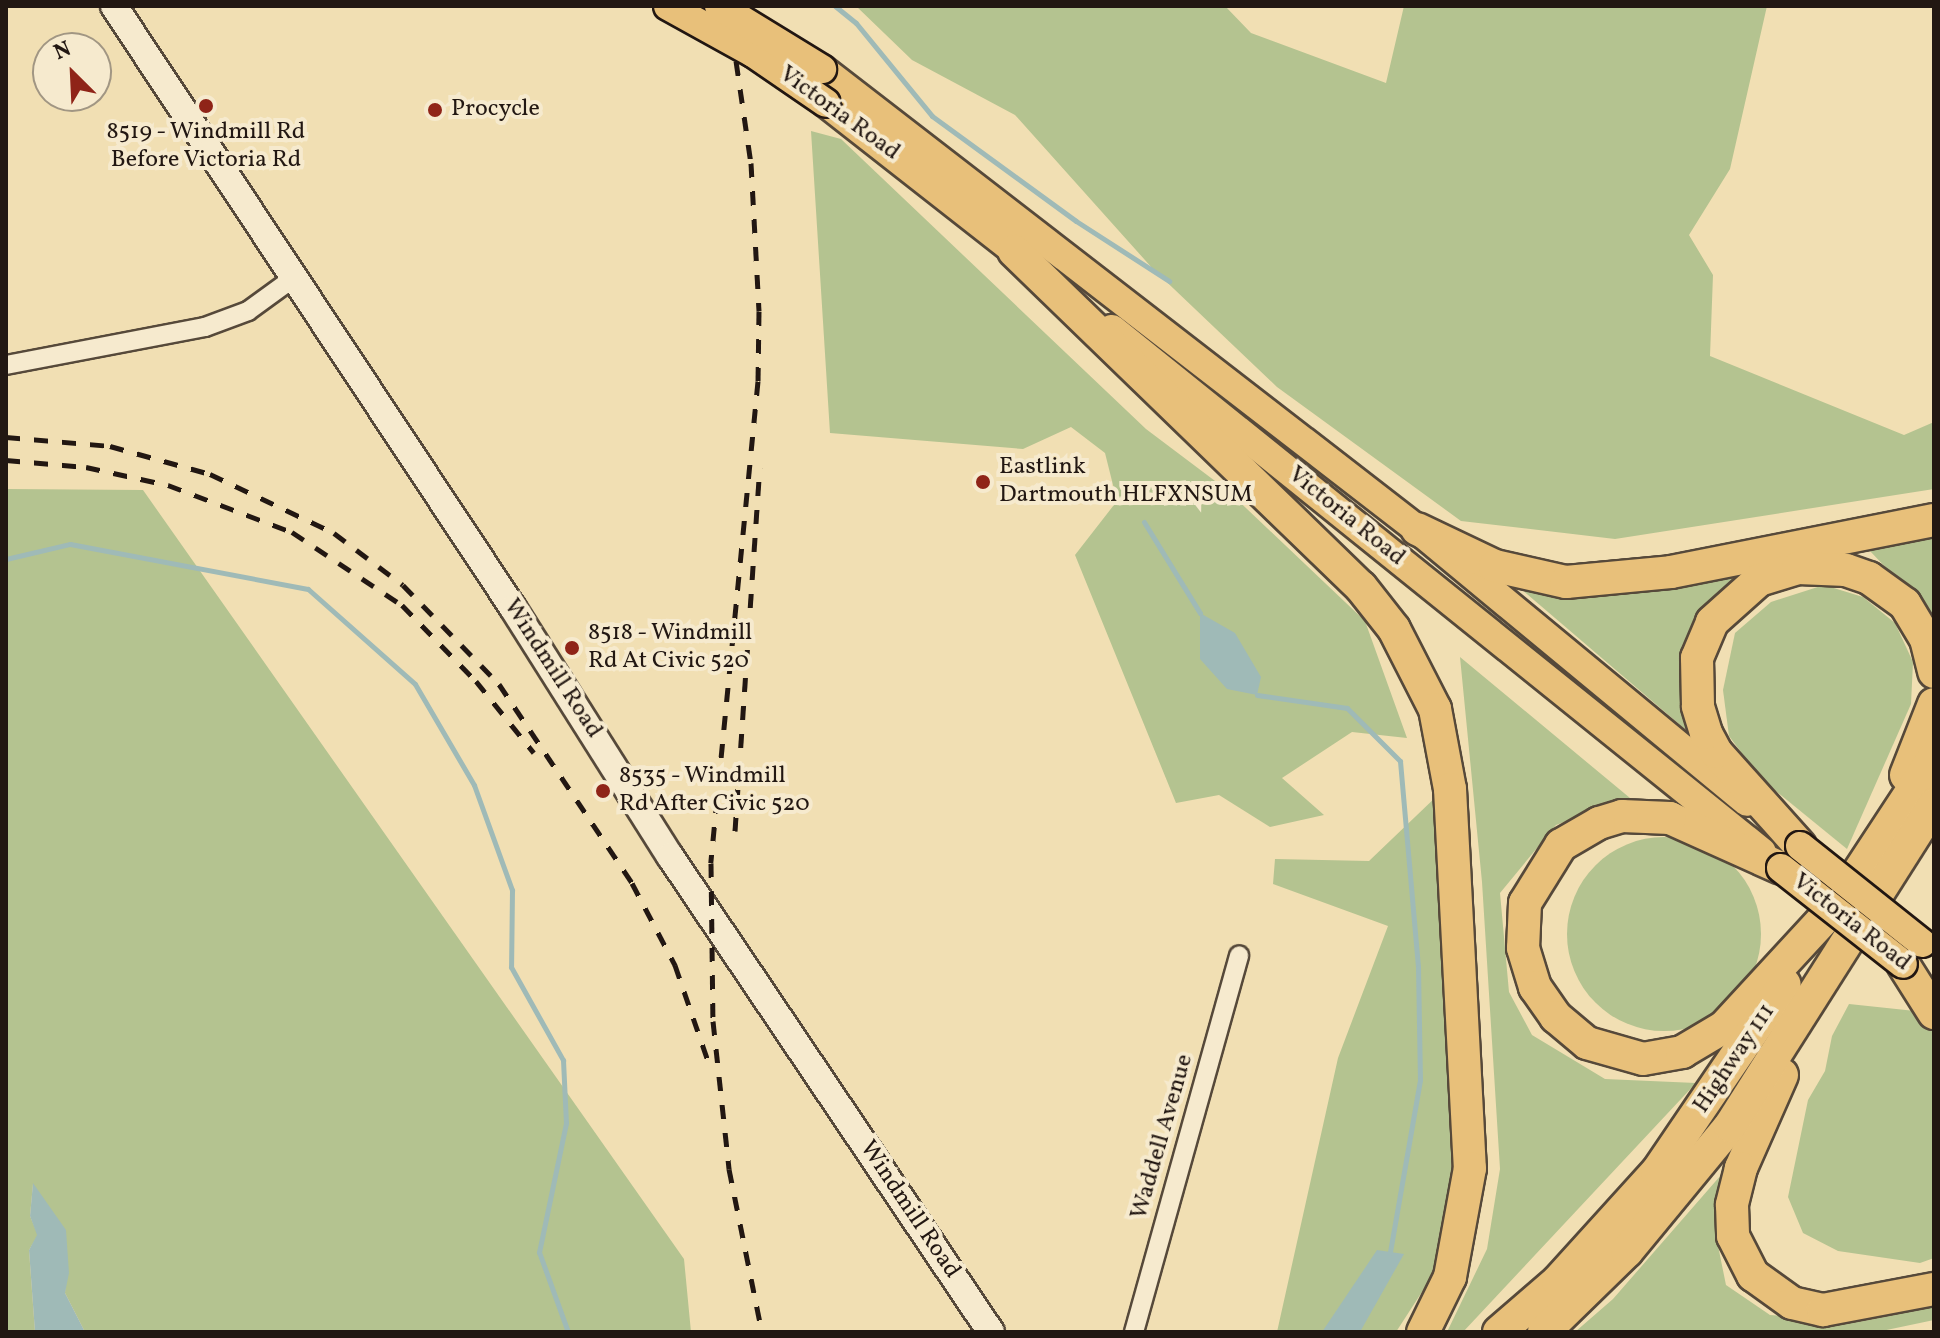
<!DOCTYPE html>
<html>
<head>
<meta charset="utf-8">
<style>
	body { margin:0 }
	#map { position:relative; width:1940px; height:1338px; overflow:hidden; background:#f1dfb3; font-family:Vollkorn,serif }
	div>[style] { position:absolute }
	.green>* { inset:0; background:#b4c390 }
	.round { border-radius:50% }
	.water>* { inset:0; background:#9fbab7 }
	.stream>* { height:5px; margin:-2.5px; padding:0 2.5px; transform-origin:2.5px; border-radius:2.5px; background:#9fbab7 }
	.roads { filter:drop-shadow(2px 0 #56493a) drop-shadow(-2px 0 #56493a) drop-shadow(0 2px #56493a) drop-shadow(0 -2px #56493a) }
	.street>* { height:18px; margin:-9px; padding:0 9px; transform-origin:9px; border-radius:9px; background:#f6eace }
	.secondary>* { height:26px; margin:-13px; padding:0 13px; transform-origin:13px; border-radius:13px; background:#f6eace }
	.primary>* { height:28px; margin:-14px; padding:0 14px; transform-origin:14px; border-radius:14px; background:#e8c07a }
	.highway>* { height:32px; margin:-16px; padding:0 16px; transform-origin:16px; border-radius:16px; background:#e8c07a }
	.rail>* { height:5px; margin-top:-2.5px; transform-origin:0; background:repeating-linear-gradient(90deg,#221712 0 14px,transparent 0 28px) }
	.bridges { filter:drop-shadow(2px 0 #221712) drop-shadow(-2px 0 #221712) drop-shadow(0 2px #221712) drop-shadow(0 -2px #221712) }
	.primary-bridge>* { height:28px; margin:-14px; padding:0 14px; transform-origin:14px; border-radius:14px; background:#e8c07a }
	.dots>* { width:22px; height:22px; translate:-50% -50%; box-sizing:border-box; border:4px solid #f6eace; border-radius:50% }
	span { translate:-50% -50%; white-space:nowrap; text-align:center; line-height:1.15; -webkit-text-stroke:8px #f6eace; paint-order:stroke }
	.poi-label { font-size:24px; color:#221712 }
	.left { translate:0 -50%; text-align:left }
	.street-label { font-size:24px; color:#221712 }
	.frame { position:absolute; inset:0; border:8px solid #221712; pointer-events:none }
	.north { position:absolute; left:32px; top:32px; width:80px; height:80px; box-sizing:border-box; background:#f6eace; border:2px solid #a19683; border-radius:50%; rotate:336deg; font-size:22px; font-weight:700; line-height:32px; text-align:center; color:#221712 }
	.north::after { content:''; display:block; margin:auto; width:28px; height:36px; background:#8f2418; clip-path:polygon(50% 0,100% 100%,50% 72%,0 100%) }
</style>
</head>
<body>
<div id="map">
	<div class="green">
		<div style="clip-path:polygon(856px 6px,1225px 6px,1251px 33px,1386px 83px,1404px 6px,1767px 6px,1730px 169px,1689px 235px,1713px 275px,1710px 356px,1904px 435px,1934px 422px,1934px 489px,1615px 539px,1461px 521px,1277px 387px,1153px 269px,1015px 115px,912px 60px)"></div>
		<div style="clip-path:polygon(811px 131px,841px 139px,1146px 429px,1227px 490px,1365px 621px,1407px 738px,1352px 732px,1282px 778px,1324px 815px,1270px 827px,1219px 795px,1176px 803px,1075px 555px,1117px 501px,1105px 453px,1071px 427px,1023px 449px,830px 433px)"></div>
		<div style="clip-path:polygon(6px 489px,143px 490px,684px 1259px,691px 1332px,85px 1332px,65px 1293px,67px 1252px,33px 1184px,30px 1216px,38px 1235px,29px 1250px,35px 1332px,6px 1332px)"></div>
		<div style="clip-path:polygon(1934px 535px,1934px 630px,1928px 612px,1870px 551px)"></div>
		<div style="clip-path:polygon(1750px 568px,1684px 669px,1686px 730px,1520px 588px,1636px 586px)"></div>
		<div style="clip-path:polygon(1824px 585px,1863px 597px,1895px 623px,1913px 662px,1911px 704px,1847px 849px,1761px 779px,1729px 736px,1723px 690px,1735px 633px,1771px 602px)"></div>
		<div style="clip-path:polygon(1460px 657px,1630px 798px,1556px 825px,1500px 893px,1509px 992px,1532px 1035px,1605px 1079px,1696px 1083px,1463px 1332px,1447px 1332px,1487px 1249px,1500px 1169px,1482px 882px)"></div>
		<div style="clip-path:polygon(1439px 794px,1453px 1201px,1431px 1278px,1396px 1332px,1277px 1332px,1338px 1058px,1388px 926px,1273px 884px,1275px 859px,1369px 861px)"></div>
		<div class="round" style="left:1567px;top:837px;width:194px;height:194px"></div>
		<div style="clip-path:polygon(1849px 1004px,1934px 1013px,1934px 1258px,1920px 1263px,1838px 1251px,1803px 1233px,1788px 1197px,1808px 1100px,1825px 1071px,1832px 1036px)"></div>
		<div style="clip-path:polygon(1735px 1159px,1718px 1201px,1715px 1231px,1726px 1285px,1770px 1315px,1858px 1322px,1934px 1307px,1934px 1320px,1877px 1332px,1575px 1332px,1613px 1299px)"></div>
	</div>
	<div class="water">
		<div style="clip-path:polygon(1200px 613px,1235px 633px,1261px 677px,1257px 695px,1227px 689px,1200px 659px)"></div>
		<div style="clip-path:polygon(33px 1183px,66px 1230px,69px 1273px,65px 1293px,85px 1332px,35px 1332px,29px 1250px,37px 1235px,30px 1216px)"></div>
		<div style="clip-path:polygon(1377px 1250px,1404px 1254px,1360px 1332px,1322px 1332px)"></div>
	</div>
	<div class="stream">
		<div style="left:835px;top:6px;width:27px;rotate:39deg"></div>
		<div style="left:856px;top:23px;width:120px;rotate:50.7deg"></div>
		<div style="left:932px;top:116px;width:178px;rotate:36.1deg"></div>
		<div style="left:1076px;top:221px;width:111px;rotate:32.8deg"></div>
		<div style="left:1144px;top:522px;width:107px;rotate:58.4deg"></div>
		<div style="left:6px;top:559px;width:66px;rotate:-13.2deg"></div>
		<div style="left:70px;top:544px;width:242px;rotate:10.7deg"></div>
		<div style="left:308px;top:589px;width:143px;rotate:41.6deg"></div>
		<div style="left:415px;top:684px;width:117px;rotate:59.7deg"></div>
		<div style="left:474px;top:785px;width:112px;rotate:70.1deg"></div>
		<div style="left:512px;top:890px;width:77px;rotate:90.7deg"></div>
		<div style="left:511px;top:967px;width:107px;rotate:60.8deg"></div>
		<div style="left:563px;top:1060px;width:63px;rotate:87.3deg"></div>
		<div style="left:566px;top:1123px;width:132px;rotate:101.8deg"></div>
		<div style="left:539px;top:1252px;width:85px;rotate:70.1deg"></div>
		<div style="left:1257px;top:695px;width:91px;rotate:8.2deg"></div>
		<div style="left:1347px;top:708px;width:75px;rotate:45deg"></div>
		<div style="left:1400px;top:761px;width:207px;rotate:85deg"></div>
		<div style="left:1418px;top:967px;width:113px;rotate:89deg"></div>
		<div style="left:1420px;top:1080px;width:175px;rotate:99.9deg"></div>
	</div>
	<div class="roads">
		<div class="street">
			<div style="left:6px;top:365px;width:203px;rotate:-10.8deg"></div>
			<div style="left:205px;top:327px;width:46px;rotate:-20.4deg"></div>
			<div style="left:248px;top:311px;width:54px;rotate:-36deg"></div>
			<div style="left:1134px;top:1332px;width:391px;rotate:-74.4deg"></div>
		</div>
		<div class="secondary">
			<div style="left:114px;top:6px;width:722px;rotate:56.46deg"></div>
			<div style="left:513px;top:608px;width:294px;rotate:57.7deg"></div>
			<div style="left:670px;top:856px;width:574px;rotate:56.01deg"></div>
		</div>
		<div class="primary">
			<div style="left:822px;top:69px;width:752px;rotate:37.71deg"></div>
			<div style="left:1417px;top:529px;width:428px;rotate:39.6deg"></div>
			<div style="left:826px;top:103px;width:259px;rotate:38.1deg"></div>
			<div style="left:1112px;top:329px;width:834px;rotate:38.82deg"></div>
		</div>
		<div class="highway">
			<div style="left:1014px;top:251px;width:483px;rotate:44.1deg"></div>
			<div style="left:1361px;top:587px;width:53px;rotate:51.8deg"></div>
			<div style="left:1394px;top:629px;width:90px;rotate:62.9deg"></div>
			<div style="left:1435px;top:709px;width:81px;rotate:79.4deg"></div>
			<div style="left:1450px;top:789px;width:380px;rotate:87deg"></div>
			<div style="left:1470px;top:1168px;width:111px;rotate:100.4deg"></div>
			<div style="left:1450px;top:1277px;width:61px;rotate:116.1deg"></div>
			<div style="left:1417px;top:529px;width:86px;rotate:25.4deg"></div>
			<div style="left:1495px;top:566px;width:73px;rotate:12.7deg"></div>
			<div style="left:1566px;top:582px;width:105px;rotate:-5.4deg"></div>
			<div style="left:1671px;top:572px;width:268px;rotate:-11.2deg"></div>
			<div style="left:1906px;top:775px;width:76px;rotate:-68.5deg"></div>
			<div style="left:1800px;top:846px;width:126px;rotate:-131.8deg"></div>
			<div style="left:1716px;top:752px;width:21px;rotate:-118deg"></div>
			<div style="left:1706px;top:733px;width:28px;rotate:-107deg"></div>
			<div style="left:1698px;top:706px;width:48px;rotate:-91.2deg"></div>
			<div style="left:1697px;top:658px;width:39px;rotate:-67deg"></div>
			<div style="left:1712px;top:622px;width:63px;rotate:-41.8deg"></div>
			<div style="left:1759px;top:580px;width:41px;rotate:-17.1deg"></div>
			<div style="left:1798px;top:568px;width:48px;rotate:2.4deg"></div>
			<div style="left:1846px;top:570px;width:24px;rotate:19deg"></div>
			<div style="left:1869px;top:578px;width:44px;rotate:35.8deg"></div>
			<div style="left:1905px;top:604px;width:41px;rotate:59deg"></div>
			<div style="left:1926px;top:639px;width:34px;rotate:76deg"></div>
			<div style="left:1781px;top:868px;width:122px;rotate:-155.8deg"></div>
			<div style="left:1670px;top:818px;width:48px;rotate:-177.6deg"></div>
			<div style="left:1622px;top:816px;width:24px;rotate:163deg"></div>
			<div style="left:1599px;top:823px;width:44px;rotate:149.9deg"></div>
			<div style="left:1561px;top:845px;width:68px;rotate:121.8deg"></div>
			<div style="left:1525px;top:903px;width:45px;rotate:92.5deg"></div>
			<div style="left:1523px;top:948px;width:41px;rotate:72.9deg"></div>
			<div style="left:1535px;top:987px;width:37px;rotate:55deg"></div>
			<div style="left:1556px;top:1017px;width:40px;rotate:40deg"></div>
			<div style="left:1587px;top:1043px;width:58px;rotate:15.9deg"></div>
			<div style="left:1643px;top:1059px;width:40px;rotate:-10deg"></div>
			<div style="left:1682px;top:1052px;width:49px;rotate:-30.8deg"></div>
			<div style="left:1724px;top:1027px;width:174px;rotate:-47.3deg"></div>
			<div style="left:1835px;top:908px;width:181px;rotate:-56.7deg"></div>
			<div style="left:1903px;top:964px;width:58px;rotate:57.7deg"></div>
			<div style="left:1782px;top:1075px;width:102px;rotate:113.8deg"></div>
			<div style="left:1741px;top:1168px;width:38px;rotate:104deg"></div>
			<div style="left:1732px;top:1205px;width:31px;rotate:88deg"></div>
			<div style="left:1733px;top:1236px;width:44px;rotate:62.9deg"></div>
			<div style="left:1753px;top:1275px;width:48px;rotate:35.7deg"></div>
			<div style="left:1792px;top:1303px;width:32px;rotate:13deg"></div>
			<div style="left:1823px;top:1310px;width:113px;rotate:-10.7deg"></div>
			<div style="left:1499px;top:1332px;width:78px;rotate:-40.8deg"></div>
			<div style="left:1558px;top:1281px;width:147px;rotate:-47.8deg"></div>
			<div style="left:1657px;top:1172px;width:227px;rotate:-55.8deg"></div>
			<div style="left:1544px;top:1332px;width:116px;rotate:-44.3deg"></div>
			<div style="left:1627px;top:1251px;width:162px;rotate:-50.5deg"></div>
			<div style="left:1730px;top:1126px;width:381px;rotate:-57.6deg"></div>
		</div>
	</div>
	<div class="rail">
		<div style="left:728px;top:6px;width:159px;rotate:81.7deg"></div>
		<div style="left:751px;top:163px;width:148px;rotate:86.9deg"></div>
		<div style="left:759px;top:311px;width:70px;rotate:90.8deg"></div>
		<div style="left:758px;top:381px;width:484px;rotate:95.6deg"></div>
		<div style="left:711px;top:863px;width:158px;rotate:89.3deg"></div>
		<div style="left:713px;top:1021px;width:149px;rotate:83.8deg"></div>
		<div style="left:729px;top:1169px;width:166px;rotate:78.6deg"></div>
		<div style="left:6px;top:437px;width:104px;rotate:4.9deg"></div>
		<div style="left:110px;top:446px;width:104px;rotate:15.6deg"></div>
		<div style="left:210px;top:474px;width:137px;rotate:25.4deg"></div>
		<div style="left:334px;top:533px;width:86px;rotate:37deg"></div>
		<div style="left:403px;top:585px;width:138px;rotate:45.9deg"></div>
		<div style="left:499px;top:684px;width:239px;rotate:56.2deg"></div>
		<div style="left:632px;top:883px;width:93px;rotate:62.3deg"></div>
		<div style="left:675px;top:965px;width:102px;rotate:71deg"></div>
		<div style="left:6px;top:460px;width:80px;rotate:5deg"></div>
		<div style="left:86px;top:467px;width:84px;rotate:12.4deg"></div>
		<div style="left:168px;top:485px;width:133px;rotate:20.8deg"></div>
		<div style="left:292px;top:532px;width:132px;rotate:33.6deg"></div>
		<div style="left:402px;top:605px;width:106px;rotate:45.8deg"></div>
		<div style="left:476px;top:681px;width:92px;rotate:51.1deg"></div>
		<div style="left:735px;top:831px;width:364px;rotate:-86.1deg"></div>
	</div>
	<div class="bridges">
		<div class="primary-bridge">
			<div style="left:668px;top:6px;width:97px;rotate:28.9deg"></div>
			<div style="left:753px;top:53px;width:88px;rotate:34.4deg"></div>
			<div style="left:719px;top:6px;width:121px;rotate:31.5deg"></div>
			<div style="left:1800px;top:846px;width:156px;rotate:38.5deg"></div>
			<div style="left:1781px;top:868px;width:155px;rotate:38.2deg"></div>
		</div>
	</div>
	<div class="dots">
		<div style="left:206px;top:106px;background:#8f2418"></div>
		<div style="left:435px;top:110px;background:#8f2418"></div>
		<div style="left:983px;top:482px;background:#8f2418"></div>
		<div style="left:572px;top:648px;background:#8f2418"></div>
		<div style="left:603px;top:791px;background:#8f2418"></div>
	</div>
	<div class="poi-label">
		<span class="left" style="left:451px;top:110px">Procycle</span>
		<span style="left:206px;top:147px">8519 - Windmill Rd<br>Before Victoria Rd</span>
		<span class="left" style="left:999px;top:482px">Eastlink<br>Dartmouth HLFXNSUM</span>
		<span class="left" style="left:588px;top:648px">8518 - Windmill<br>Rd At Civic 520</span>
		<span class="left" style="left:619px;top:791px">8535 - Windmill<br>Rd After Civic 520</span>
	</div>
	<div class="street-label">
		<span style="left:839px;top:114px;rotate:36deg">Victoria Road</span>
		<span style="left:1346px;top:517px;rotate:39deg">Victoria Road</span>
		<span style="left:552px;top:669px;rotate:57deg">Windmill Road</span>
		<span style="left:1851px;top:923px;rotate:38deg">Victoria Road</span>
		<span style="left:1735px;top:1059px;rotate:-56deg">Highway 111</span>
		<span style="left:1163px;top:1137px;rotate:-74deg">Waddell Avenue</span>
		<span style="left:909px;top:1210px;rotate:56deg">Windmill Road</span>
	</div>
	<div class="frame"></div>
	<div class="north">N</div>
</div>
</body>
</html>
